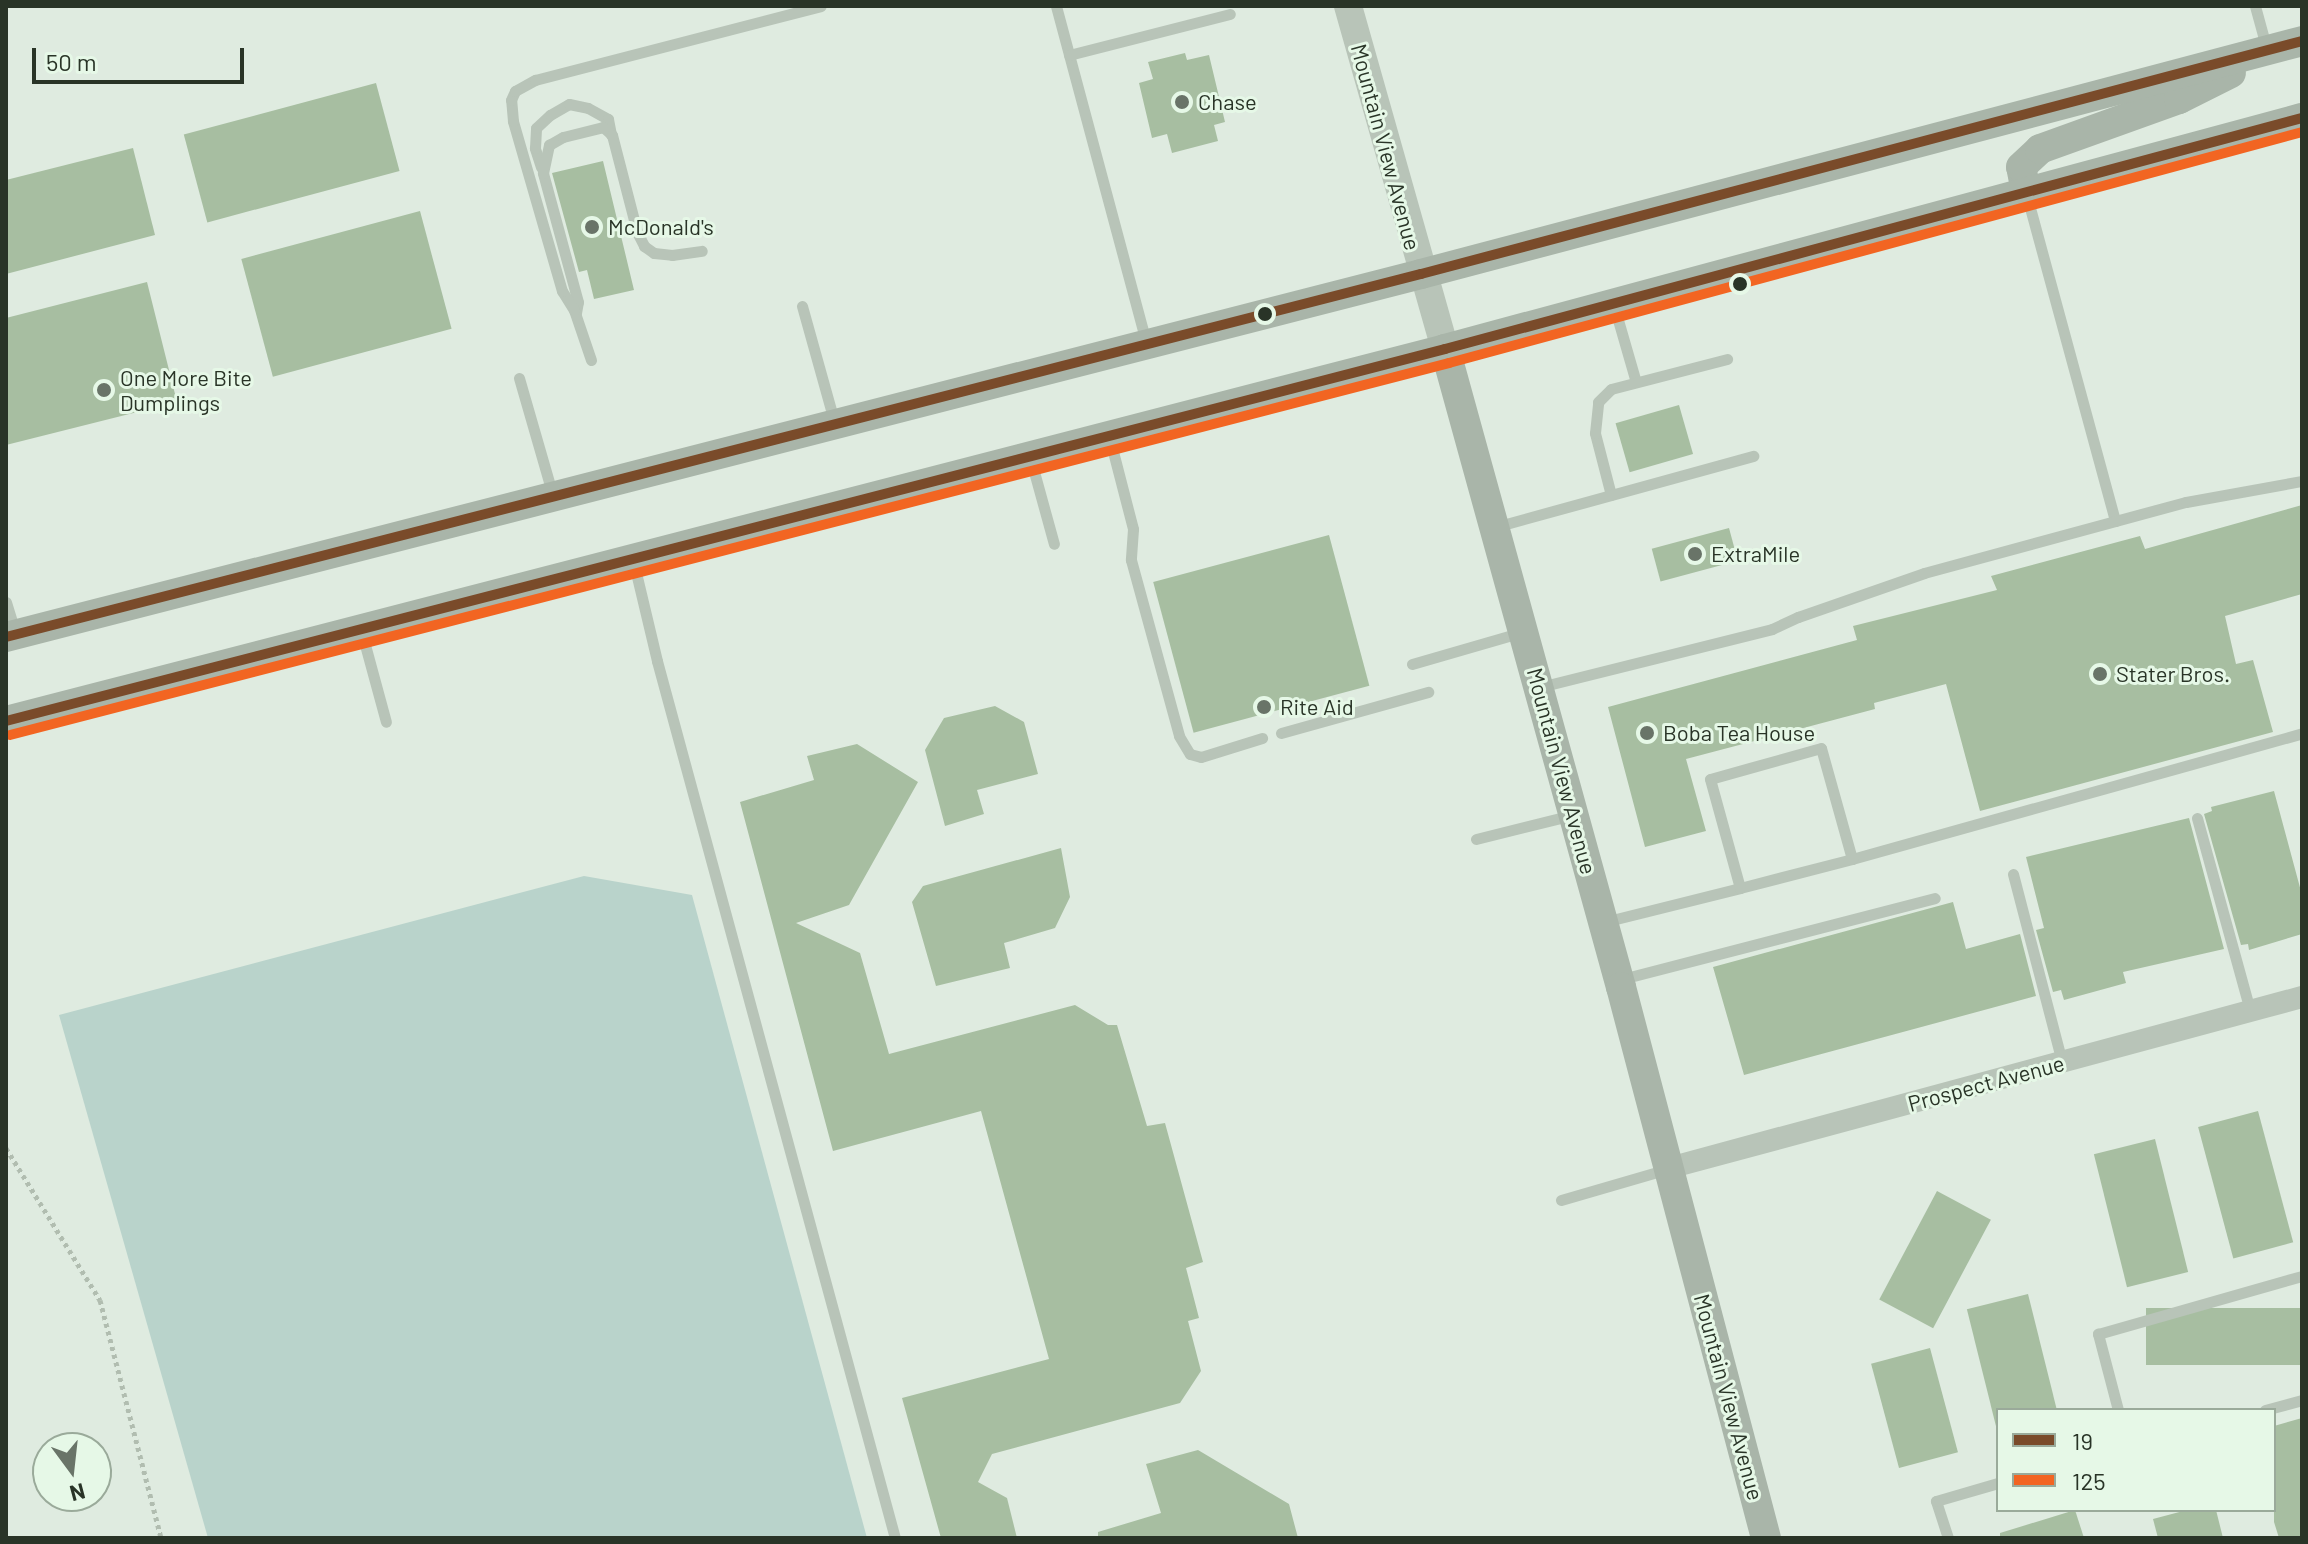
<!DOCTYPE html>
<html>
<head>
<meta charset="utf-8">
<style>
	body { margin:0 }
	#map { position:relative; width:2308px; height:1544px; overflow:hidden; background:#dfebe0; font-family:Barlow,sans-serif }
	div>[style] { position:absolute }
	.green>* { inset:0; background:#b9d3cb }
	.building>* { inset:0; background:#a7bea1; transform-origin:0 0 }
	.path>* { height:5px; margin-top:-2.5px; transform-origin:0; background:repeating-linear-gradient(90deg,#b1bdb0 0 4px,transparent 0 8px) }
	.service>* { height:11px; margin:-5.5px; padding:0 5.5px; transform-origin:5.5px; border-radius:5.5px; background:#b8c4b8 }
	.minor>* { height:22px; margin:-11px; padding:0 11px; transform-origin:11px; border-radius:11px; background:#b8c4b8 }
	.tertiary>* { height:28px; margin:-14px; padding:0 14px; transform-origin:14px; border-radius:14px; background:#b8c4b8 }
	.secondary>* { height:30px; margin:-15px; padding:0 15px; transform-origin:15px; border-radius:15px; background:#a9b5a9 }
	.bus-1>* { height:10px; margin:-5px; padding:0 5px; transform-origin:5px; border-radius:5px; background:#7a4b2a }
	.bus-2>* { height:10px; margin:-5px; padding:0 5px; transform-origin:5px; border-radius:5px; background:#f26522 }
	.dots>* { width:22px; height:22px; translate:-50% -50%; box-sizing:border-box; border:4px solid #e6f8e7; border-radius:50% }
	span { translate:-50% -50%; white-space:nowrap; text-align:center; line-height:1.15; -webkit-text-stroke:6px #e6f8e7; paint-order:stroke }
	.poi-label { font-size:22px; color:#293427 }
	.left { translate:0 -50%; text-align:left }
	.street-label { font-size:22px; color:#293427 }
	.frame { position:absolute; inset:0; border:8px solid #293427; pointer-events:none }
	.legend { position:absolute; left:1996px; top:1408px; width:280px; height:104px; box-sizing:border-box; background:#e6f8e7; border:2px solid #9aaa9a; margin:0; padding:10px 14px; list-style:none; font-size:24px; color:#293427 }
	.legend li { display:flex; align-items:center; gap:16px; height:40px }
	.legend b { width:40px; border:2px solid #9aaa9a }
	.north { position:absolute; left:32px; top:1432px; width:80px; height:80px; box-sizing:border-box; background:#e6f8e7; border:2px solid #9aaa9a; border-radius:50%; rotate:165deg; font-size:22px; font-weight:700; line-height:32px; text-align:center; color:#293427 }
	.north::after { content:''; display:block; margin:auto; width:28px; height:36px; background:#697468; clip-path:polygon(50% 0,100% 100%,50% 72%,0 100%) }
	.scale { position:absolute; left:32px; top:48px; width:212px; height:36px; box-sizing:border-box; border:4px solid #293427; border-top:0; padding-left:10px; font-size:24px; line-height:28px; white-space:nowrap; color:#293427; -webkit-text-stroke:6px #e6f8e7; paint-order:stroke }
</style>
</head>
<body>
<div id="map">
	<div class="green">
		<div style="clip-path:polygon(584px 876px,692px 895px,867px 1538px,208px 1538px,59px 1015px)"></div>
	</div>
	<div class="building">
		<div style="clip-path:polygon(1185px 53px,1187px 60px,1209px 55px,1225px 122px,1214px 125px,1218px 141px,1172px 153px,1167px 134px,1152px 138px,1139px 83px,1153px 79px,1148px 62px)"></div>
		<div style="left:376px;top:83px;width:91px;height:199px;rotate:75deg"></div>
		<div style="clip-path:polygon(133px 148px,155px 235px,6px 274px,6px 180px)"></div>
		<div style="clip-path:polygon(603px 161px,634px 290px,594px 299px,587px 270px,579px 272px,552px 173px)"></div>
		<div style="left:420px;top:211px;width:122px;height:185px;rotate:75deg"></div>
		<div style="clip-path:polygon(147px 282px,177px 402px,6px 445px,6px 318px)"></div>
		<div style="left:1679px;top:405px;width:51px;height:66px;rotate:74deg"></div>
		<div style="clip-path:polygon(2302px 505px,2302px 594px,2225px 616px,2236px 664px,2253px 660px,2273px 732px,1980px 811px,1946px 684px,1874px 703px,1875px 709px,1686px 759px,1706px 831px,1645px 847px,1608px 707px,1857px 640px,1853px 626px,1997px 590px,1991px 576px,2140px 536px,2145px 549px)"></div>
		<div style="left:1729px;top:528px;width:34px;height:80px;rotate:75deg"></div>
		<div style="left:1329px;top:535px;width:156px;height:182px;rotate:75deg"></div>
		<div style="clip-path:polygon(995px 706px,1024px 722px,1038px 774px,977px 790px,984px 814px,945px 826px,925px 750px,944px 718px)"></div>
		<div style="clip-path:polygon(857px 744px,918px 782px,849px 905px,796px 923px,860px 953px,889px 1054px,1075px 1005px,1108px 1025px,1117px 1025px,1147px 1126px,1165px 1123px,1203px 1262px,1186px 1268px,1199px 1318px,1188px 1321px,1201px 1371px,1180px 1403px,992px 1454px,978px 1482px,1007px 1498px,1017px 1538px,941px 1538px,902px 1398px,1049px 1359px,981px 1111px,833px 1151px,740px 802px,814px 780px,807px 756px)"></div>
		<div style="clip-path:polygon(2274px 791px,2302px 895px,2302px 934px,2249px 950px,2248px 944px,2241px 945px,2204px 814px,2212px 811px,2211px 807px)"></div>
		<div style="clip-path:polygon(2189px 818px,2224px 949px,2123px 972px,2126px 983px,2064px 1000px,2061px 990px,2053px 992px,2036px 930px,2044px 928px,2026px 857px)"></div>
		<div style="clip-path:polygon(1061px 848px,1070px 897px,1055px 928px,1004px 943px,1010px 968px,936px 986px,912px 902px,923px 886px)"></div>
		<div style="clip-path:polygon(1953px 902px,1966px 949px,2020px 934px,2036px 996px,1744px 1075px,1713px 967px)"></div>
		<div style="left:2258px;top:1111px;width:136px;height:62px;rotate:75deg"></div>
		<div style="left:2155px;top:1139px;width:137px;height:63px;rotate:76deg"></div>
		<div style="left:1937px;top:1191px;width:61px;height:123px;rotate:28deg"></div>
		<div style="left:2028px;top:1294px;width:120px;height:63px;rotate:76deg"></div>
		<div style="left:2302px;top:1308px;width:57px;height:156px;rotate:90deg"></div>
		<div style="left:1930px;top:1348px;width:108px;height:61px;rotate:75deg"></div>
		<div style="clip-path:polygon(2302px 1418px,2302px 1538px,2279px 1538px,2274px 1522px,2274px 1426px)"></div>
		<div style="clip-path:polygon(1198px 1450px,1289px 1504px,1298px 1538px,1098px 1538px,1098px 1532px,1161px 1513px,1146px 1464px)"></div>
		<div style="clip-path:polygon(2075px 1510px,2084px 1538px,2000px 1538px,2000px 1533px)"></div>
		<div style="clip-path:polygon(2187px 1510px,2216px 1510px,2223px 1538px,2158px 1538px,2153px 1519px)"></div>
	</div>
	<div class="path">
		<div style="left:6px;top:1148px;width:179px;rotate:58.3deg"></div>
		<div style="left:100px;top:1300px;width:246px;rotate:75.6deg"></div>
	</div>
	<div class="service">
		<div style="left:1056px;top:6px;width:348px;rotate:75deg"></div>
		<div style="left:2255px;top:6px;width:46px;rotate:74.7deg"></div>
		<div style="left:1069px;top:55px;width:166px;rotate:-14.3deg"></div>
		<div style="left:541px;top:167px;width:20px;rotate:-108deg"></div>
		<div style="left:535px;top:148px;width:20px;rotate:-87deg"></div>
		<div style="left:536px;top:128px;width:19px;rotate:-43deg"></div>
		<div style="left:550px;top:115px;width:22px;rotate:-30deg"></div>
		<div style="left:569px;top:104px;width:19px;rotate:12deg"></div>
		<div style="left:588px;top:108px;width:23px;rotate:29deg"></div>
		<div style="left:608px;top:119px;width:16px;rotate:79deg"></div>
		<div style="left:2026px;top:193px;width:340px;rotate:74.8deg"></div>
		<div style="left:802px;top:306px;width:123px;rotate:74.4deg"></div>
		<div style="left:1614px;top:306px;width:79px;rotate:73.9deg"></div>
		<div style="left:576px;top:313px;width:11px;rotate:-80deg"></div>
		<div style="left:578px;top:302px;width:134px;rotate:-105.2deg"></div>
		<div style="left:543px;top:173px;width:29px;rotate:-78deg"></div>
		<div style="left:549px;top:145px;width:16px;rotate:-30deg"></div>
		<div style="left:563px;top:137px;width:41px;rotate:-14deg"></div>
		<div style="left:603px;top:127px;width:12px;rotate:42deg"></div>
		<div style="left:612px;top:135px;width:100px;rotate:75.5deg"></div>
		<div style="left:637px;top:232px;width:16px;rotate:63deg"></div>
		<div style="left:644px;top:246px;width:12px;rotate:35deg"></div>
		<div style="left:654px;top:253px;width:18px;rotate:6deg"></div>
		<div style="left:672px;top:255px;width:30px;rotate:-8deg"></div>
		<div style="left:591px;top:360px;width:53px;rotate:-108.8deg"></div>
		<div style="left:574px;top:310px;width:22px;rotate:-122deg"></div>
		<div style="left:562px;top:291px;width:177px;rotate:-106.1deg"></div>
		<div style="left:513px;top:121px;width:21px;rotate:-95deg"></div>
		<div style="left:511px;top:100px;width:10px;rotate:-66deg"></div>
		<div style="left:515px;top:91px;width:23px;rotate:-29deg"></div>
		<div style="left:535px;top:80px;width:295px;rotate:-14.5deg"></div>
		<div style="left:519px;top:378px;width:123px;rotate:73.9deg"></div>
		<div style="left:1109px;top:436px;width:96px;rotate:75.5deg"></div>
		<div style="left:1133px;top:529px;width:31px;rotate:94deg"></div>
		<div style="left:1131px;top:560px;width:182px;rotate:74.7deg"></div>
		<div style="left:1179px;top:736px;width:21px;rotate:59deg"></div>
		<div style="left:1190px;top:754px;width:11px;rotate:15deg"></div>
		<div style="left:1201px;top:757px;width:64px;rotate:-17.3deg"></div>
		<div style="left:1030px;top:457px;width:90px;rotate:74.6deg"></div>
		<div style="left:1611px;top:495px;width:64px;rotate:-104.5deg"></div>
		<div style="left:1595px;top:433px;width:31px;rotate:-84deg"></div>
		<div style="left:1598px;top:402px;width:18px;rotate:-45deg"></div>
		<div style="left:1611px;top:389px;width:120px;rotate:-14.5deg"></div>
		<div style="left:1495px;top:527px;width:268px;rotate:-15.4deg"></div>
		<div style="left:633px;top:560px;width:104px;rotate:76.6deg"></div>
		<div style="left:657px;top:661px;width:909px;rotate:74.82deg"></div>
		<div style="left:6px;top:602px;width:31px;rotate:73deg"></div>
		<div style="left:361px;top:630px;width:95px;rotate:74.8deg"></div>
		<div style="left:1412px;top:664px;width:116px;rotate:-16.1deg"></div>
		<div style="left:1540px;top:687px;width:239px;rotate:-14deg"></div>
		<div style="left:1772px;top:629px;width:29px;rotate:-25deg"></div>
		<div style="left:1798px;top:617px;width:133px;rotate:-19.2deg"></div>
		<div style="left:1924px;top:573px;width:271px;rotate:-15.2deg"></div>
		<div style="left:2186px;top:502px;width:118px;rotate:-10.3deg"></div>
		<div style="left:1281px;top:733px;width:153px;rotate:-15.6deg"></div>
		<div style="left:2197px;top:818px;width:200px;rotate:74.6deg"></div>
		<div style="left:1476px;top:839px;width:99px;rotate:-14deg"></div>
		<div style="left:1852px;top:859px;width:467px;rotate:-15.6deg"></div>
		<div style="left:2013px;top:874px;width:194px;rotate:75.4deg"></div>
		<div style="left:1604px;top:922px;width:140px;rotate:-14deg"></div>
		<div style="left:1740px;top:888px;width:116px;rotate:-14.5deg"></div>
		<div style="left:1852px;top:859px;width:115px;rotate:-105.6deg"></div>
		<div style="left:1821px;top:748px;width:115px;rotate:164.4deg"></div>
		<div style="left:1710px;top:779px;width:113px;rotate:74.6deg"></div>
		<div style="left:1622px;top:979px;width:323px;rotate:-14.5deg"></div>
		<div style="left:1561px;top:1200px;width:111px;rotate:-16.2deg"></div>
		<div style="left:2118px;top:1410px;width:79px;rotate:-104.7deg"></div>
		<div style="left:2098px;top:1334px;width:212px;rotate:-15.9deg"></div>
		<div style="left:2265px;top:1410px;width:38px;rotate:-15deg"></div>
		<div style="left:1948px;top:1538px;width:39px;rotate:-108deg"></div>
		<div style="left:1936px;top:1501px;width:65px;rotate:-16.2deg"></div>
	</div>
	<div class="minor">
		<div style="left:1669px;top:1168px;width:656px;rotate:-15.12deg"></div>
	</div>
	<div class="tertiary">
		<div style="left:1348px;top:6px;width:356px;rotate:74.2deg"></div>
	</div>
	<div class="secondary">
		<div style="left:2026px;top:192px;width:25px;rotate:-101deg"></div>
		<div style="left:2021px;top:167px;width:26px;rotate:-43deg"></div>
		<div style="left:2040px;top:149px;width:148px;rotate:-19.8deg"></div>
		<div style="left:2179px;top:99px;width:58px;rotate:-26.6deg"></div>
		<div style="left:1445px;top:349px;width:662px;rotate:74.58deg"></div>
		<div style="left:1621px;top:987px;width:570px;rotate:75.26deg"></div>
		<div style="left:6px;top:637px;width:1461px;rotate:-14.39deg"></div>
		<div style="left:1421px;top:274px;width:911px;rotate:-14.81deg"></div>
		<div style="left:6px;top:721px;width:1486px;rotate:-14.49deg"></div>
		<div style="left:1445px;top:349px;width:888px;rotate:-15.09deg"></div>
	</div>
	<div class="bus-1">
		<div style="left:6px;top:637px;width:1461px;rotate:-14.39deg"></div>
		<div style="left:1421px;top:274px;width:911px;rotate:-14.81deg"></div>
		<div style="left:6px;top:721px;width:1486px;rotate:-14.49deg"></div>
		<div style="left:1445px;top:349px;width:888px;rotate:-15.09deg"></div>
	</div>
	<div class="bus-2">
		<div style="left:10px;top:735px;width:1486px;rotate:-14.49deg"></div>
		<div style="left:1449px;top:363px;width:884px;rotate:-15.15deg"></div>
	</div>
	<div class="dots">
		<div style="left:1182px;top:102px;background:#697468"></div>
		<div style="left:592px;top:227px;background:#697468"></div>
		<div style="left:1740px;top:284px;background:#293427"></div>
		<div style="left:1265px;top:314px;background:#293427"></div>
		<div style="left:104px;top:390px;background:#697468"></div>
		<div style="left:1695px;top:554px;background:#697468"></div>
		<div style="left:2100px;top:674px;background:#697468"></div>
		<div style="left:1264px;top:707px;background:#697468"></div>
		<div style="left:1647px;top:733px;background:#697468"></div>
	</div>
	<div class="poi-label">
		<span class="left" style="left:1198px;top:102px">Chase</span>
		<span class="left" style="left:608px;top:227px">McDonald's</span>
		<span class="left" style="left:120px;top:390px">One More Bite<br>Dumplings</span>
		<span class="left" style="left:1711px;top:554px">ExtraMile</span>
		<span class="left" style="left:2116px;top:674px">Stater Bros.</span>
		<span class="left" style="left:1280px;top:707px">Rite Aid</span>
		<span class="left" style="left:1663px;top:733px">Boba Tea House</span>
	</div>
	<div class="street-label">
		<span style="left:1386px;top:147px;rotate:75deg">Mountain View Avenue</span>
		<span style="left:1562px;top:771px;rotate:75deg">Mountain View Avenue</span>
		<span style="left:1986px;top:1083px;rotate:-15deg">Prospect Avenue</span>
		<span style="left:1729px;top:1397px;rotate:75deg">Mountain View Avenue</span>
	</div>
	<div class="frame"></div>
	<ul class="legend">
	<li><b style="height:10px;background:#7a4b2a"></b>19</li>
	<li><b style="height:10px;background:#f26522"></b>125</li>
	</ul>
	<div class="north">N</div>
	<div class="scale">50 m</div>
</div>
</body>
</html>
